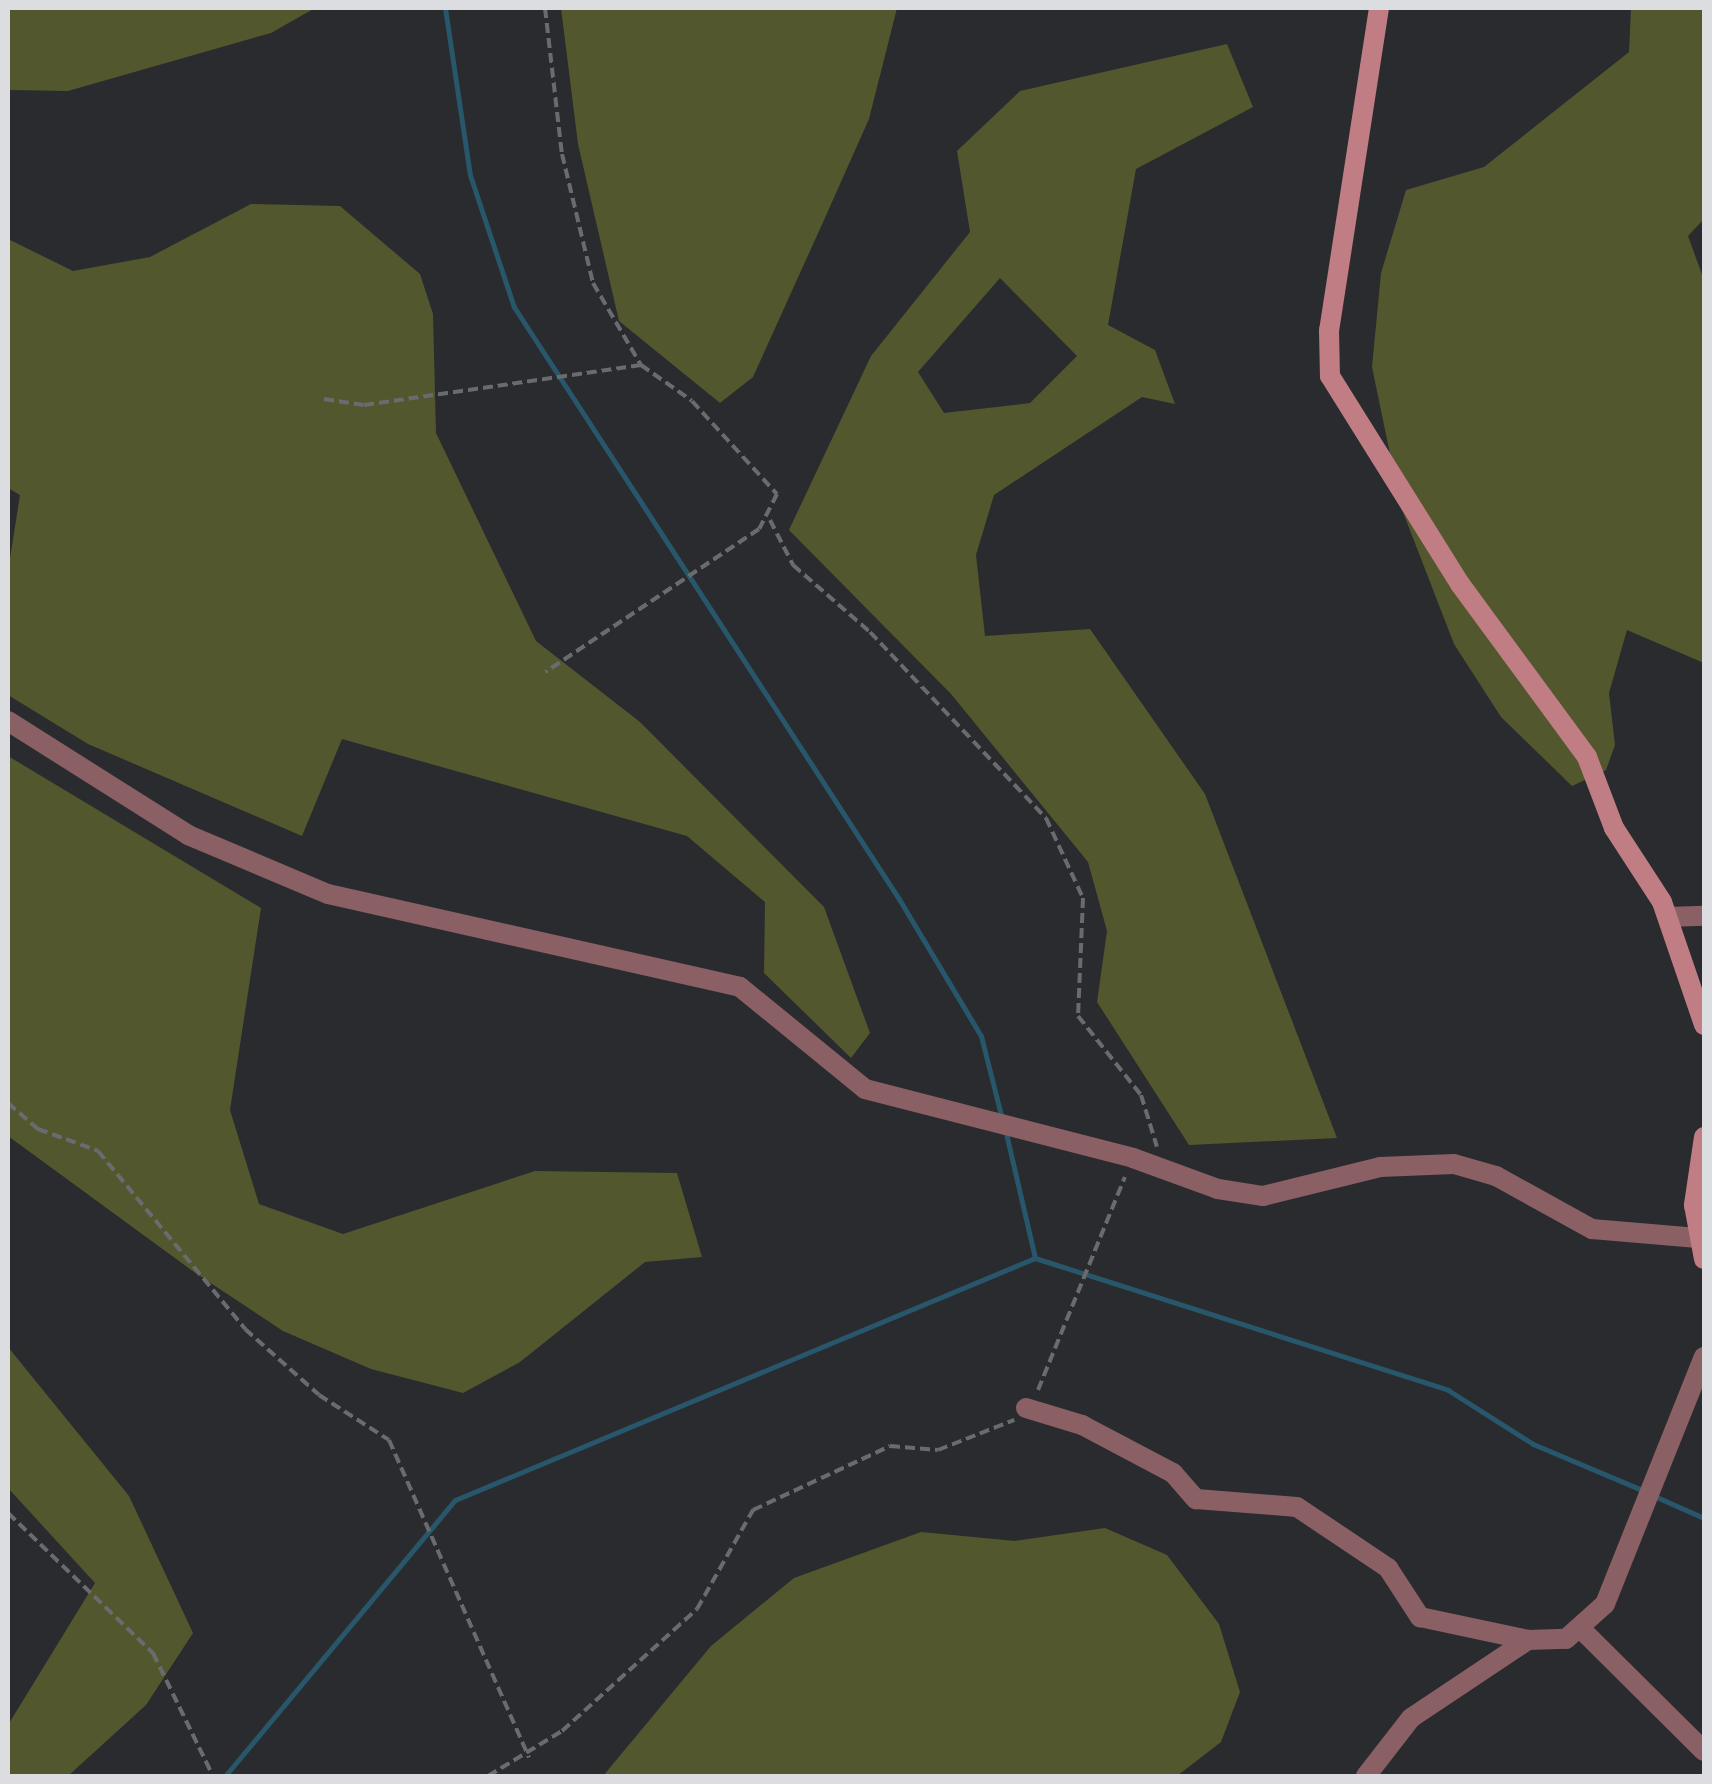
<!DOCTYPE html>
<html>
<head>
<meta charset="utf-8">
<style>
	body { margin:0 }
	#map { position:relative; width:1712px; height:1784px; overflow:hidden; background:#292b2f; font-family:Bitter,serif }
	div>[style] { position:absolute }
	.forest>* { inset:0; background:#53572d }
	.stream>* { height:5px; margin:-2.5px; padding:0 2.5px; transform-origin:2.5px; border-radius:2.5px; background:#28566b }
	.path>* { height:4px; margin-top:-2px; transform-origin:0; background:repeating-linear-gradient(90deg,#696b6e 0 10px,transparent 0 15px) }
	.street>* { height:20px; margin:-10px; padding:0 10px; transform-origin:10px; border-radius:10px; background:#8a6064 }
	.secondary>* { height:20px; margin:-10px; padding:0 10px; transform-origin:10px; border-radius:10px; background:#c07e84 }
	span { translate:-50% -50%; white-space:nowrap; text-align:center; line-height:1.15; -webkit-text-stroke:8px #292b2f; paint-order:stroke }
	.frame { position:absolute; inset:0; border:10px solid #dcdde0; pointer-events:none }
</style>
</head>
<body>
<div id="map">
	<div class="forest">
		<div style="clip-path:polygon(8px 8px,315px 8px,271px 33px,68px 91px,8px 90px)"></div>
		<div style="clip-path:polygon(561px 8px,897px 8px,869px 119px,824px 220px,753px 377px,720px 403px,619px 321px,578px 144px)"></div>
		<div style="clip-path:polygon(1631px 8px,1704px 8px,1704px 219px,1688px 236px,1704px 280px,1704px 663px,1627px 630px,1609px 693px,1615px 745px,1606px 770px,1572px 786px,1501px 717px,1454px 644px,1401px 507px,1372px 367px,1381px 273px,1406px 190px,1484px 167px,1629px 52px)"></div>
		<div style="clip-path:polygon(evenodd,1227px 44px,1253px 107px,1136px 169px,1108px 325px,1155px 350px,1175px 404px,1142px 397px,994px 495px,976px 555px,985px 636px,1090px 629px,1205px 794px,1337px 1138px,1189px 1145px,1097px 1002px,1107px 931px,1088px 862px,951px 694px,789px 530px,871px 356px,970px 232px,957px 151px,1020px 91px,1227px 44px,1000px 278px,1077px 356px,1030px 403px,944px 413px,918px 372px,1000px 278px)"></div>
		<div style="clip-path:polygon(251px 204px,340px 206px,420px 274px,433px 314px,436px 433px,536px 641px,640px 722px,824px 907px,870px 1033px,851px 1058px,764px 973px,765px 902px,687px 836px,342px 739px,302px 836px,88px 744px,8px 695px,8px 571px,20px 495px,8px 488px,8px 239px,73px 271px,150px 257px)"></div>
		<div style="clip-path:polygon(8px 756px,261px 908px,230px 1110px,259px 1204px,343px 1234px,535px 1171px,677px 1173px,702px 1257px,645px 1262px,520px 1362px,463px 1393px,371px 1369px,283px 1331px,194px 1272px,8px 1136px)"></div>
		<div style="clip-path:polygon(8px 1347px,129px 1496px,193px 1633px,146px 1705px,68px 1776px,8px 1776px,8px 1725px,95px 1583px,8px 1488px)"></div>
		<div style="clip-path:polygon(1105px 1528px,1167px 1555px,1219px 1624px,1240px 1692px,1221px 1742px,1177px 1776px,603px 1776px,711px 1646px,794px 1578px,921px 1532px,1015px 1541px)"></div>
	</div>
	<div class="stream">
		<div style="left:445px;top:8px;width:169px;rotate:81.5deg"></div>
		<div style="left:470px;top:175px;width:139px;rotate:71.6deg"></div>
		<div style="left:514px;top:307px;width:706px;rotate:56.96deg"></div>
		<div style="left:899px;top:899px;width:160px;rotate:59.1deg"></div>
		<div style="left:981px;top:1036px;width:86px;rotate:75.8deg"></div>
		<div style="left:1005px;top:1129px;width:132px;rotate:76.9deg"></div>
		<div style="left:1652px;top:1495px;width:57px;rotate:23.9deg"></div>
		<div style="left:225px;top:1776px;width:359px;rotate:-50.2deg"></div>
		<div style="left:455px;top:1500px;width:628px;rotate:-22.65deg"></div>
		<div style="left:1035px;top:1258px;width:434px;rotate:17.7deg"></div>
		<div style="left:1448px;top:1390px;width:101px;rotate:32.4deg"></div>
		<div style="left:1533px;top:1444px;width:118px;rotate:22.9deg"></div>
	</div>
	<div class="path">
		<div style="left:545px;top:8px;width:147px;rotate:83.4deg"></div>
		<div style="left:562px;top:154px;width:133px;rotate:76.5deg"></div>
		<div style="left:593px;top:283px;width:95px;rotate:59.7deg"></div>
		<div style="left:324px;top:399px;width:40px;rotate:8.5deg"></div>
		<div style="left:364px;top:405px;width:280px;rotate:-8.2deg"></div>
		<div style="left:641px;top:365px;width:62px;rotate:35.2deg"></div>
		<div style="left:692px;top:401px;width:126px;rotate:47.6deg"></div>
		<div style="left:777px;top:494px;width:39px;rotate:117deg"></div>
		<div style="left:759px;top:529px;width:257px;rotate:146.2deg"></div>
		<div style="left:770px;top:520px;width:51px;rotate:62.9deg"></div>
		<div style="left:793px;top:565px;width:102px;rotate:41deg"></div>
		<div style="left:870px;top:632px;width:256px;rotate:46.6deg"></div>
		<div style="left:1046px;top:818px;width:88px;rotate:65.2deg"></div>
		<div style="left:1083px;top:898px;width:118px;rotate:92.4deg"></div>
		<div style="left:1078px;top:1016px;width:101px;rotate:51.4deg"></div>
		<div style="left:1141px;top:1095px;width:54px;rotate:72.9deg"></div>
		<div style="left:8px;top:1103px;width:40px;rotate:41deg"></div>
		<div style="left:38px;top:1129px;width:64px;rotate:20.1deg"></div>
		<div style="left:98px;top:1151px;width:231px;rotate:50.4deg"></div>
		<div style="left:245px;top:1329px;width:99px;rotate:41.7deg"></div>
		<div style="left:319px;top:1395px;width:83px;rotate:32.7deg"></div>
		<div style="left:389px;top:1440px;width:347px;rotate:66.2deg"></div>
		<div style="left:1038px;top:1390px;width:230px;rotate:-67.8deg"></div>
		<div style="left:8px;top:1513px;width:202px;rotate:44deg"></div>
		<div style="left:153px;top:1653px;width:137px;rotate:64deg"></div>
		<div style="left:488px;top:1776px;width:87px;rotate:-31.3deg"></div>
		<div style="left:562px;top:1731px;width:182px;rotate:-42.1deg"></div>
		<div style="left:697px;top:1609px;width:114px;rotate:-60.5deg"></div>
		<div style="left:753px;top:1510px;width:151px;rotate:-25deg"></div>
		<div style="left:890px;top:1446px;width:48px;rotate:4.8deg"></div>
		<div style="left:938px;top:1450px;width:82px;rotate:-21.5deg"></div>
	</div>
	<div class="street">
		<div style="left:8px;top:721px;width:213px;rotate:32.3deg"></div>
		<div style="left:188px;top:835px;width:152px;rotate:22.9deg"></div>
		<div style="left:328px;top:894px;width:422px;rotate:12.7deg"></div>
		<div style="left:740px;top:987px;width:161px;rotate:39.2deg"></div>
		<div style="left:865px;top:1089px;width:277px;rotate:14.4deg"></div>
		<div style="left:1133px;top:1158px;width:90px;rotate:20deg"></div>
		<div style="left:1218px;top:1189px;width:46px;rotate:8.8deg"></div>
		<div style="left:1263px;top:1196px;width:121px;rotate:-13.9deg"></div>
		<div style="left:1380px;top:1167px;width:74px;rotate:-2.3deg"></div>
		<div style="left:1454px;top:1164px;width:44px;rotate:15.9deg"></div>
		<div style="left:1496px;top:1176px;width:110px;rotate:28.9deg"></div>
		<div style="left:1592px;top:1229px;width:106px;rotate:4.9deg"></div>
		<div style="left:1668px;top:917px;width:36px;rotate:-2deg"></div>
		<div style="left:1026px;top:1408px;width:59px;rotate:16.9deg"></div>
		<div style="left:1082px;top:1425px;width:103px;rotate:27.8deg"></div>
		<div style="left:1173px;top:1473px;width:35px;rotate:49deg"></div>
		<div style="left:1196px;top:1499px;width:101px;rotate:4.5deg"></div>
		<div style="left:1297px;top:1507px;width:110px;rotate:33.8deg"></div>
		<div style="left:1388px;top:1568px;width:59px;rotate:56.9deg"></div>
		<div style="left:1420px;top:1617px;width:110px;rotate:12deg"></div>
		<div style="left:1528px;top:1640px;width:38px;rotate:-2deg"></div>
		<div style="left:1566px;top:1639px;width:52px;rotate:-41.9deg"></div>
		<div style="left:1605px;top:1604px;width:266px;rotate:-68.2deg"></div>
		<div style="left:1582px;top:1630px;width:172px;rotate:44.8deg"></div>
		<div style="left:1366px;top:1776px;width:73px;rotate:-52.2deg"></div>
		<div style="left:1411px;top:1718px;width:141px;rotate:-33.7deg"></div>
	</div>
	<div class="secondary">
		<div style="left:1379px;top:8px;width:326px;rotate:98.8deg"></div>
		<div style="left:1329px;top:330px;width:46px;rotate:88.8deg"></div>
		<div style="left:1330px;top:376px;width:245px;rotate:58deg"></div>
		<div style="left:1460px;top:584px;width:215px;rotate:53.7deg"></div>
		<div style="left:1587px;top:757px;width:76px;rotate:69.2deg"></div>
		<div style="left:1614px;top:828px;width:88px;rotate:57deg"></div>
		<div style="left:1662px;top:902px;width:130px;rotate:71.1deg"></div>
		<div style="left:1704px;top:1137px;width:69px;rotate:98.4deg"></div>
		<div style="left:1694px;top:1205px;width:55px;rotate:79.5deg"></div>
	</div>
	<div class="frame"></div>
</div>
</body>
</html>
